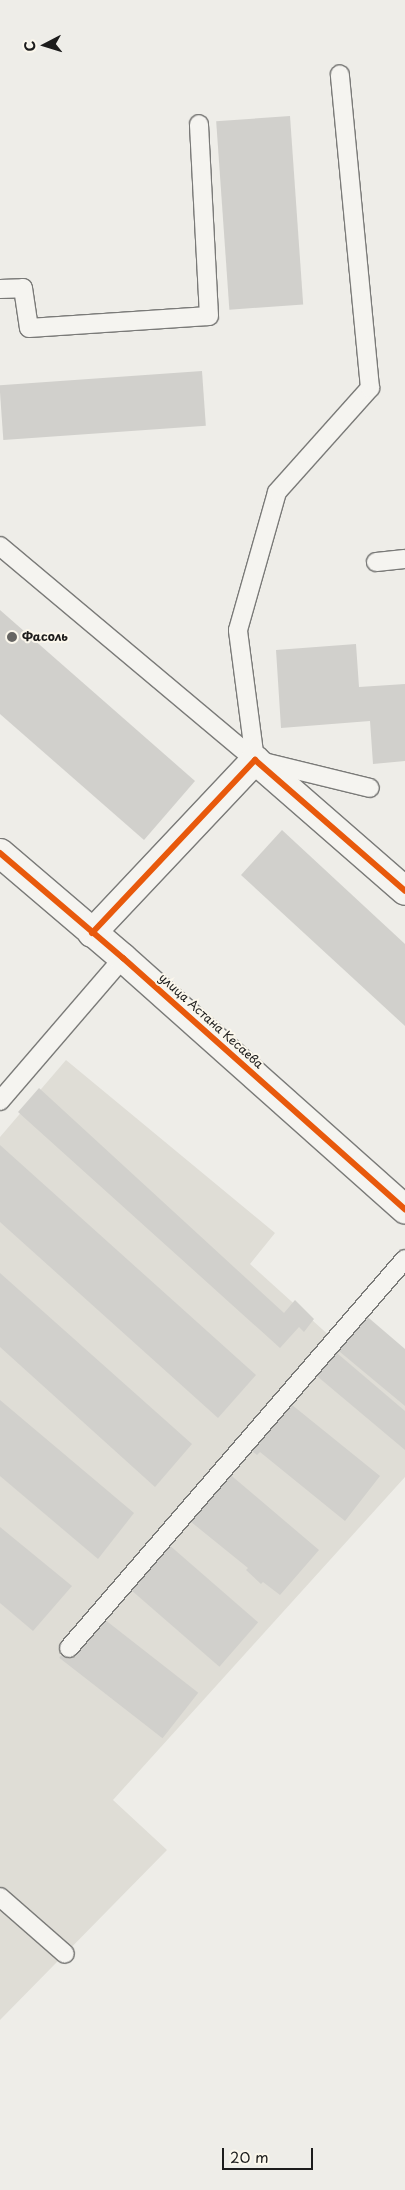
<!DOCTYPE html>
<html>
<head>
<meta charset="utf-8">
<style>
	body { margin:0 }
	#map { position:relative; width:405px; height:2190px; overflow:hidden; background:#eeede8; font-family:"Playpen Sans",sans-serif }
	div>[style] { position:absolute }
	.built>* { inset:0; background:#dfddd6 }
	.building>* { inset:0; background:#d1d0cc; transform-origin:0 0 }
	.roads { filter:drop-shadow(1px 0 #7a7a78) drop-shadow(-1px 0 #7a7a78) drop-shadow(0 1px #7a7a78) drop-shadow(0 -1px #7a7a78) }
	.service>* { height:18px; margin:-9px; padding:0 9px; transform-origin:9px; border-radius:9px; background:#f5f4f0 }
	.minor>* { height:28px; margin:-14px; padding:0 14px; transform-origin:14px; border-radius:14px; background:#f5f4f0 }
	.tertiary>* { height:28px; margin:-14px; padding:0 14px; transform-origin:14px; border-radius:14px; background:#f5f4f0 }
	.cycleway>* { height:6px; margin:-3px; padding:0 3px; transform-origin:3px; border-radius:3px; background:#e8590c }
	.dots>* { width:14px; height:14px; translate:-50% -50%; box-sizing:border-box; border:2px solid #fbf7ec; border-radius:50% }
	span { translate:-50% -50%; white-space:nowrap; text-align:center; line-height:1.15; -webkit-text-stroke:4px #fbf7ec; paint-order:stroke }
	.poi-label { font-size:12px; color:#1c1c1c; font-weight:700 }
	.left { translate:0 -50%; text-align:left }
	.street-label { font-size:12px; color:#1c1c1c }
	.north { position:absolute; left:20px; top:20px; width:50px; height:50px; -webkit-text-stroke:4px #fbf7ec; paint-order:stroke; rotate:265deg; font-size:14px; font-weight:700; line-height:20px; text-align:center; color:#1c1c1c }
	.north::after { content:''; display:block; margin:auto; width:18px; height:22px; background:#1c1c1c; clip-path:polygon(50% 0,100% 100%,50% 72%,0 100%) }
	.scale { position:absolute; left:222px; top:2148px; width:91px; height:22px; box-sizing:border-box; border:2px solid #1c1c1c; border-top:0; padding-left:6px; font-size:15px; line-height:18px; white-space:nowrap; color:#1c1c1c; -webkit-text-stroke:4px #fbf7ec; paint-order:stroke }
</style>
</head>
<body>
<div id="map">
	<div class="built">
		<div style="clip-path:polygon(66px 1060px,275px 1233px,250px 1264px,405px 1404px,405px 1477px,113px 1800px,167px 1850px,0 2020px,0 1137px)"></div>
	</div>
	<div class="building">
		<div style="left:290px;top:116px;width:189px;height:74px;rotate:86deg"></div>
		<div style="left:202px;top:371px;width:55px;height:203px;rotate:86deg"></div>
		<div style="clip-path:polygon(0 610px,195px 781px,144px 840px,0 714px)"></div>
		<div style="clip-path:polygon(356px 644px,359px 687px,405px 684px,405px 761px,373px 764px,370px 721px,281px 728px,276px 650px)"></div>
		<div style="clip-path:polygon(282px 830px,405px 944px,405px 1026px,241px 875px)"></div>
		<div style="clip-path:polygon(39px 1088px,284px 1313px,295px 1300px,314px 1319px,304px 1332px,299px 1327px,280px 1348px,18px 1112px)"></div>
		<div style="clip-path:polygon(0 1145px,256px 1375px,218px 1418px,0 1222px)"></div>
		<div style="clip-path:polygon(0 1273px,192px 1444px,155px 1487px,0 1347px)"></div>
		<div style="clip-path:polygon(363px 1313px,405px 1349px,405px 1406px,334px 1347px)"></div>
		<div style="clip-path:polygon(324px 1342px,405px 1411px,405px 1450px,305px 1366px)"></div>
		<div style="clip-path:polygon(281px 1396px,380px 1476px,345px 1521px,260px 1452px,257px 1455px,242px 1443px)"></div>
		<div style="clip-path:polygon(0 1400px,134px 1513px,98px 1559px,0 1476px)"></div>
		<div style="clip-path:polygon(220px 1466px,319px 1550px,280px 1595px,263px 1582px,261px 1584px,246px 1570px,248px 1568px,180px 1513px)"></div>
		<div style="clip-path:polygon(0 1527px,72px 1586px,33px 1631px,0 1603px)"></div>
		<div style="left:160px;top:1537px;width:130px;height:59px;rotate:41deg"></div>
		<div style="left:95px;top:1612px;width:131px;height:58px;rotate:38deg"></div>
	</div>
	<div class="roads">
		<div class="service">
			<div style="left:0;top:289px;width:23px;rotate:-2deg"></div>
			<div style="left:23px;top:288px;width:40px;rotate:81.5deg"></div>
			<div style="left:29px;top:328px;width:180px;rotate:-3.8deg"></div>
			<div style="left:209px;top:316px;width:192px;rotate:-93deg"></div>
			<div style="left:0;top:546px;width:333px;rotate:40deg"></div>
			<div style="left:255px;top:760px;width:118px;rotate:13.7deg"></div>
			<div style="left:376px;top:562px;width:29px;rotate:-6deg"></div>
			<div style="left:255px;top:760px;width:131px;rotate:-97.5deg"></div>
			<div style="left:238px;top:630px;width:143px;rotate:-74.2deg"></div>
			<div style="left:277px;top:492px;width:140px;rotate:-48.2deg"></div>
			<div style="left:370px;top:388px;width:315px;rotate:-95.5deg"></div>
			<div style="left:0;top:1101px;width:189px;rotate:-49.3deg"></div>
			<div style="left:69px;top:1648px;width:514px;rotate:-49.18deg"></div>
			<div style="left:0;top:1897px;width:86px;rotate:41.2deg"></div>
		</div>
		<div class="minor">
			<div style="left:92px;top:933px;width:238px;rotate:-46.7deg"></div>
			<div style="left:255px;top:760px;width:199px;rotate:41.1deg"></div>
		</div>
		<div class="tertiary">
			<div style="left:0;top:853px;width:162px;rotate:40.5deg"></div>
			<div style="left:123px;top:958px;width:378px;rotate:41.7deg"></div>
		</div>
	</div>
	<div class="cycleway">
		<div style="left:0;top:853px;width:162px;rotate:40.5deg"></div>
		<div style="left:123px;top:958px;width:378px;rotate:41.7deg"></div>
		<div style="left:92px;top:933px;width:238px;rotate:-46.7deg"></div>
		<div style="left:255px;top:760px;width:199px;rotate:41.1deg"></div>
	</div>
	<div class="dots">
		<div style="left:12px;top:637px;background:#666563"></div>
	</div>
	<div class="poi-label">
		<span class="left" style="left:22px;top:637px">Фасоль</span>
	</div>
	<div class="street-label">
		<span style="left:211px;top:1021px;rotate:42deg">улица Астана Кесаева</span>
	</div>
	<div class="north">С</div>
	<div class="scale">20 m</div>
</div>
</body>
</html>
